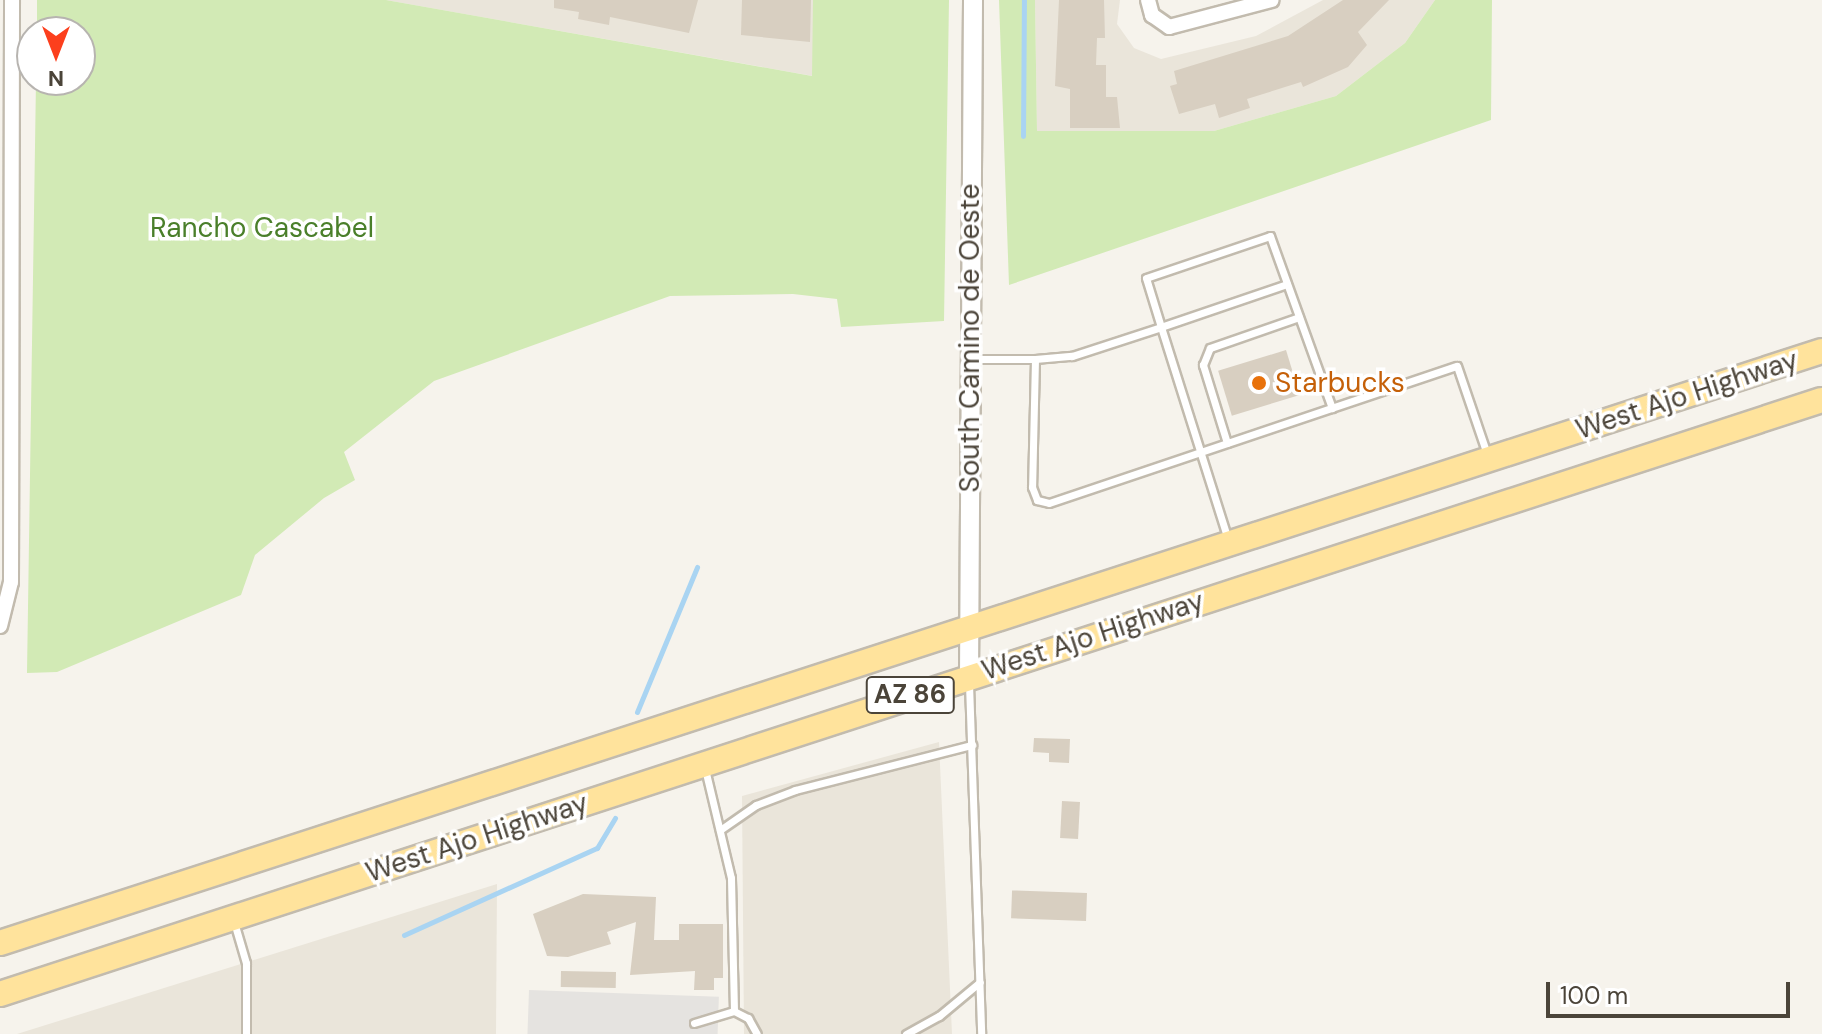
<!DOCTYPE html>
<html>
<head>
<meta charset="utf-8">
<style>
	body { margin:0 }
	#map { position:relative; width:1822px; height:1034px; overflow:hidden; background:#f6f3ec; font-family:"DM Sans",sans-serif }
	div>[style] { position:absolute }
	.residential>* { inset:0; background:#eae5da }
	.green>* { inset:0; background:#d2eab5 }
	.parking>* { inset:0; background:#e5e3e0; transform-origin:0 0 }
	.stream>* { height:5px; margin:-2.5px; padding:0 2.5px; transform-origin:2.5px; border-radius:2.5px; background:#a9d4f2 }
	.building>* { inset:0; background:#d8cfc1; transform-origin:0 0 }
	.roads { filter:drop-shadow(2px 0 #c2bbae) drop-shadow(-2px 0 #c2bbae) drop-shadow(0 2px #c2bbae) drop-shadow(0 -2px #c2bbae) }
	.service>* { height:7px; margin:-3.5px; padding:0 3.5px; transform-origin:3.5px; border-radius:3.5px; background:#fff }
	.minor>* { height:14px; margin:-7px; padding:0 7px; transform-origin:7px; border-radius:7px; background:#fff }
	.tertiary>* { height:18px; margin:-9px; padding:0 9px; transform-origin:9px; border-radius:9px; background:#fff }
	.primary>* { height:24px; margin:-12px; padding:0 12px; transform-origin:12px; border-radius:12px; background:#ffe39c }
	.dots>* { width:22px; height:22px; translate:-50% -50%; box-sizing:border-box; border:4px solid #fff; border-radius:50% }
	span { translate:-50% -50%; white-space:nowrap; text-align:center; line-height:1.15; -webkit-text-stroke:7px #fff; paint-order:stroke }
	.shield-label span { padding:2px 6px; background:#fff; border:2px solid; border-radius:6px; -webkit-text-stroke-width:0 }
	.shield-label { font-size:26px; color:#4b4439; font-weight:700 }
	.park-label { font-size:28px; color:#4a7f2a }
	.street-label { font-size:28px; color:#4b4439 }
	.food-label { font-size:28px; color:#c56008 }
	.left { translate:0 -50%; text-align:left }
	.north { position:absolute; left:16px; top:16px; width:80px; height:80px; box-sizing:border-box; background:#fff; border:2px solid #b7b4b0; border-radius:50%; rotate:180deg; font-size:22px; font-weight:700; line-height:32px; text-align:center; color:#4b4439 }
	.north::after { content:''; display:block; margin:auto; width:28px; height:36px; background:#fc3f1d; clip-path:polygon(50% 0,100% 100%,50% 72%,0 100%) }
	.scale { position:absolute; left:1546px; top:982px; width:244px; height:36px; box-sizing:border-box; border:4px solid #4b4439; border-top:0; padding-left:10px; font-size:24px; line-height:28px; white-space:nowrap; color:#4b4439; -webkit-text-stroke:6px #fff; paint-order:stroke }
</style>
</head>
<body>
<div id="map">
	<div class="residential">
		<div style="clip-path:polygon(386px 0,813px 0,813px 76px)"></div>
		<div style="clip-path:polygon(1035px 0,1120px 0,1117px 24px,1134px 48px,1161px 59px,1256px 36px,1323px 0,1435px 0,1405px 43px,1336px 96px,1214px 131px,1037px 131px)"></div>
		<div style="clip-path:polygon(939px 742px,952px 1034px,744px 1034px,742px 796px)"></div>
		<div style="clip-path:polygon(497px 884px,496px 1034px,17px 1034px)"></div>
	</div>
	<div class="green">
		<div style="clip-path:polygon(37px 0,386px 0,812px 76px,813px 0,949px 0,944px 321px,841px 327px,837px 299px,793px 294px,670px 296px,434px 381px,344px 452px,355px 480px,324px 498px,255px 555px,241px 595px,57px 672px,27px 673px,36px 80px,80px 80px,80px 32px,37px 32px)"></div>
		<div style="clip-path:polygon(999px 0,1035px 0,1037px 131px,1214px 131px,1336px 96px,1405px 43px,1435px 0,1492px 0,1491px 120px,1009px 285px)"></div>
	</div>
	<div class="parking">
		<div style="left:529px;top:990px;width:190px;height:44px;rotate:2deg"></div>
	</div>
	<div class="stream">
		<div style="left:1023px;top:136px;width:136px;rotate:-89.6deg"></div>
		<div style="left:637px;top:712px;width:157px;rotate:-67.5deg"></div>
		<div style="left:404px;top:935px;width:212px;rotate:-24.3deg"></div>
		<div style="left:597px;top:848px;width:35px;rotate:-59deg"></div>
	</div>
	<div class="building">
		<div style="clip-path:polygon(554px 0,698px 0,689px 33px,610px 17px,609px 25px,578px 19px,579px 12px,554px 8px)"></div>
		<div style="clip-path:polygon(742px 0,811px 0,810px 42px,741px 35px)"></div>
		<div style="clip-path:polygon(1059px 0,1104px 0,1105px 38px,1097px 38px,1096px 65px,1106px 65px,1106px 97px,1117px 97px,1120px 128px,1070px 128px,1070px 89px,1055px 86px)"></div>
		<div style="clip-path:polygon(1343px 0,1389px 0,1358px 32px,1367px 45px,1348px 67px,1303px 87px,1301px 82px,1247px 99px,1250px 108px,1219px 118px,1215px 104px,1179px 114px,1170px 86px,1177px 84px,1174px 71px,1288px 36px)"></div>
		<div style="left:1286px;top:350px;width:47px;height:71px;rotate:73deg"></div>
		<div style="clip-path:polygon(1034px 738px,1070px 739px,1069px 763px,1049px 762px,1049px 753px,1033px 752px)"></div>
		<div style="left:1062px;top:801px;width:18px;height:37px;rotate:3deg"></div>
		<div style="left:1087px;top:893px;width:28px;height:75px;rotate:92deg"></div>
		<div style="clip-path:polygon(583px 894px,656px 897px,654px 940px,679px 940px,679px 924px,723px 924px,723px 978px,714px 978px,714px 990px,694px 990px,695px 971px,630px 975px,636px 922px,607px 932px,611px 944px,568px 957px,547px 956px,533px 914px)"></div>
		<div style="left:561px;top:971px;width:55px;height:16px;rotate:1deg"></div>
	</div>
	<div class="roads">
		<div class="service">
			<div style="left:1287px;top:284px;width:133px;rotate:161.2deg"></div>
			<div style="left:1161px;top:327px;width:51px;rotate:-107deg"></div>
			<div style="left:1146px;top:278px;width:131px;rotate:-18.7deg"></div>
			<div style="left:1270px;top:236px;width:183px;rotate:70.2deg"></div>
			<div style="left:973px;top:359px;width:62px"></div>
			<div style="left:1035px;top:359px;width:128px;rotate:91.3deg"></div>
			<div style="left:1032px;top:487px;width:14px;rotate:69deg"></div>
			<div style="left:1037px;top:500px;width:12px;rotate:14deg"></div>
			<div style="left:1049px;top:503px;width:430px;rotate:-18.6deg"></div>
			<div style="left:1457px;top:366px;width:96px;rotate:71.2deg"></div>
			<div style="left:1035px;top:359px;width:37px;rotate:-5deg"></div>
			<div style="left:1072px;top:356px;width:94px;rotate:-18deg"></div>
			<div style="left:1161px;top:327px;width:223px;rotate:72.5deg"></div>
			<div style="left:1227px;top:443px;width:82px;rotate:-107.1deg"></div>
			<div style="left:1203px;top:365px;width:18px;rotate:-68deg"></div>
			<div style="left:1210px;top:348px;width:94px;rotate:-19.2deg"></div>
			<div style="left:969px;top:684px;width:350px;rotate:88deg"></div>
			<div style="left:720px;top:830px;width:44px;rotate:-34.8deg"></div>
			<div style="left:756px;top:805px;width:42px;rotate:-21deg"></div>
			<div style="left:795px;top:790px;width:183px;rotate:-14.3deg"></div>
			<div style="left:234px;top:922px;width:43px;rotate:73.7deg"></div>
			<div style="left:246px;top:963px;width:71px;rotate:90deg"></div>
			<div style="left:734px;top:1011px;width:16px;rotate:27deg"></div>
			<div style="left:748px;top:1018px;width:18px;rotate:61deg"></div>
			<div style="left:694px;top:1023px;width:42px;rotate:-16.7deg"></div>
			<div style="left:734px;top:1011px;width:133px;rotate:-91.3deg"></div>
			<div style="left:731px;top:878px;width:112px;rotate:-103.4deg"></div>
			<div style="left:906px;top:1034px;width:38px;rotate:-29deg"></div>
			<div style="left:939px;top:1016px;width:53px;rotate:-39.7deg"></div>
		</div>
		<div class="minor">
			<div style="left:1148px;top:0;width:16px;rotate:75deg"></div>
			<div style="left:1152px;top:15px;width:21px;rotate:35deg"></div>
			<div style="left:1169px;top:27px;width:106px;rotate:-14.7deg"></div>
			<div style="left:0;top:626px;width:45px;rotate:-76deg"></div>
			<div style="left:11px;top:582px;width:582px;rotate:-89.9deg"></div>
		</div>
		<div class="tertiary">
			<div style="left:969px;top:676px;width:676px;rotate:-89.66deg"></div>
		</div>
		<div class="primary">
			<div style="left:0;top:943px;width:1916px;rotate:-18deg"></div>
			<div style="left:0;top:994px;width:1916px;rotate:-18.06deg"></div>
		</div>
	</div>
	<div class="dots">
		<div style="left:1259px;top:383px;background:#e8710a"></div>
	</div>
	<div class="shield-label">
		<span style="left:910px;top:695px">AZ 86</span>
	</div>
	<div class="park-label">
		<span style="left:262px;top:228px">Rancho Cascabel</span>
	</div>
	<div class="street-label">
		<span style="left:970px;top:338px;rotate:-90deg">South Camino de Oeste</span>
		<span style="left:1687px;top:395px;rotate:-18deg">West Ajo Highway</span>
		<span style="left:1093px;top:636px;rotate:-18deg">West Ajo Highway</span>
		<span style="left:477px;top:838px;rotate:-18deg">West Ajo Highway</span>
	</div>
	<div class="food-label">
		<span class="left" style="left:1275px;top:383px">Starbucks</span>
	</div>
	<div class="north">N</div>
	<div class="scale">100 m</div>
</div>
</body>
</html>
